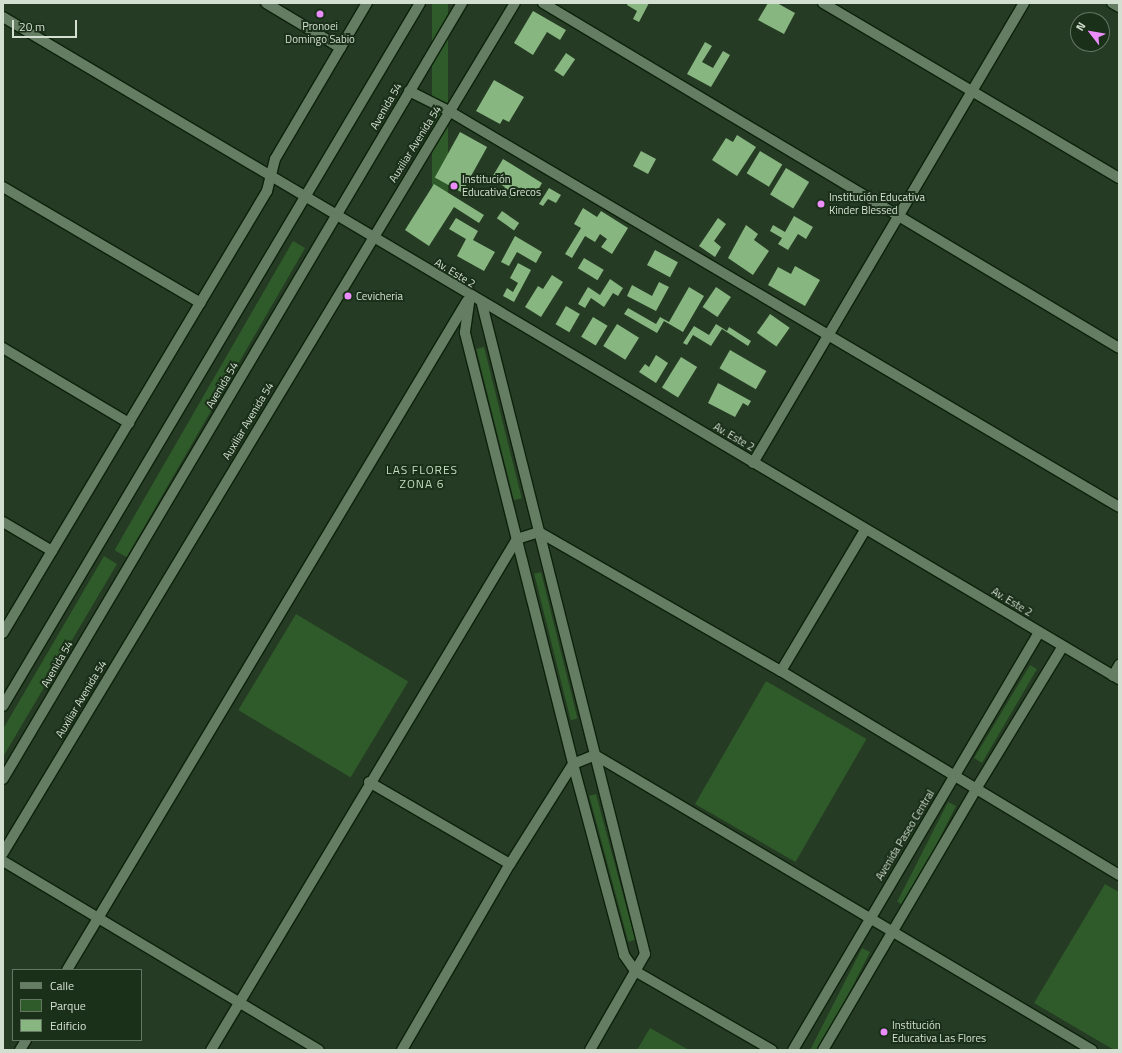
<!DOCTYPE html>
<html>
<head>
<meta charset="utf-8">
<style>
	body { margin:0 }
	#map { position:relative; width:1122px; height:1053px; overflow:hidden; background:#253b23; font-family:"Titillium Web",sans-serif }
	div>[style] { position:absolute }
	.green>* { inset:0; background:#2f5a2a; transform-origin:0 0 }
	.building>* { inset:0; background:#87b681; transform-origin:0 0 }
	.roads { filter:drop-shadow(1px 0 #0d210b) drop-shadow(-1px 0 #0d210b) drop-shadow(0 1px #0d210b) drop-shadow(0 -1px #0d210b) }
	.lane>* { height:10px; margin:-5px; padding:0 5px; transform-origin:5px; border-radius:5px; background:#657d62 }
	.street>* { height:10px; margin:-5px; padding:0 5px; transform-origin:5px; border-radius:5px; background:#657d62 }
	.secondary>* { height:10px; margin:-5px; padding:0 5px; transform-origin:5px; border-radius:5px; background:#657d62 }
	.dots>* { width:11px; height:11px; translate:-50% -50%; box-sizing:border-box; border:2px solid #1b3019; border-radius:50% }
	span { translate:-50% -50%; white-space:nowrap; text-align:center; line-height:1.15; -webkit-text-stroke:4px #1b3019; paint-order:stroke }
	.poi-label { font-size:11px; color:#d3e0d1 }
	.left { translate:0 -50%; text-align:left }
	.street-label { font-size:11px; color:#d3e0d1 }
	.neighbourhood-label { font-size:12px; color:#c4dec0; letter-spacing:1px }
	.frame { position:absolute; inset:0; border:4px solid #d3e0d1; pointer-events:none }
	.legend { position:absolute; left:12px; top:969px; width:130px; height:72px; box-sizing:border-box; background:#1b3019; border:1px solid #657663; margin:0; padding:5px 7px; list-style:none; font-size:12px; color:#d3e0d1 }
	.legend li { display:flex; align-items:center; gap:8px; height:20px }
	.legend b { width:20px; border:1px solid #657663 }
	.north { position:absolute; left:1070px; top:12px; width:40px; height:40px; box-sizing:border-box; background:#1b3019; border:1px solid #657663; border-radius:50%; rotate:301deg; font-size:11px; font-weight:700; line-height:16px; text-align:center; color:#d3e0d1 }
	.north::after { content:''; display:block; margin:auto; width:14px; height:18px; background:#eb8dfb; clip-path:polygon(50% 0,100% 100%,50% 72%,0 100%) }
	.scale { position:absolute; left:12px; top:20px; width:65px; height:18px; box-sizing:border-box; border:2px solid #d3e0d1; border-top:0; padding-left:5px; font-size:12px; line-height:14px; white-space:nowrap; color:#d3e0d1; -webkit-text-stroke:3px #1b3019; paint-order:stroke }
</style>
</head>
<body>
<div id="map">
	<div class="green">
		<div style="left:432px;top:3px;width:16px;height:191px"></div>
		<div style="left:293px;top:241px;width:14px;height:357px;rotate:30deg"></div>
		<div style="left:484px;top:347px;width:156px;height:8px;rotate:76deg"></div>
		<div style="clip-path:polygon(104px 556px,117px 564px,3px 757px,3px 729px)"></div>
		<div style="left:541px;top:572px;width:151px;height:7px;rotate:76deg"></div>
		<div style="left:296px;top:614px;width:131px;height:112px;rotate:31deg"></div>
		<div style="clip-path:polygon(1030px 665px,1037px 669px,982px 763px,974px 758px)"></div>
		<div style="left:766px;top:681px;width:116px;height:142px;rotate:30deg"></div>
		<div style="left:596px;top:794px;width:151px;height:7px;rotate:75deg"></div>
		<div style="left:948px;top:802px;width:9px;height:112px;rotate:27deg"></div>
		<div style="clip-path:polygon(1105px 884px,1119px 892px,1119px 1050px,1114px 1050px,1034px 1003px)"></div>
		<div style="left:862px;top:948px;width:9px;height:118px;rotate:27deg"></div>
		<div style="clip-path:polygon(650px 1028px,689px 1050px,637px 1050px)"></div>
	</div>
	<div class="building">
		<div style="clip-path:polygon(628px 3px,649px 3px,639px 22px,633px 19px,637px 11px,627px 5px)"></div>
		<div style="clip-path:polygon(768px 3px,777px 3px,795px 13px,784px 34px,758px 20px)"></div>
		<div style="clip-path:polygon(533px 11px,566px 30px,560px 40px,547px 32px,533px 55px,514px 43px)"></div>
		<div style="clip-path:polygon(705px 42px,712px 46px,702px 62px,713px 68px,723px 51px,730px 55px,711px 87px,687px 74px)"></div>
		<div style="left:566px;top:53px;width:11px;height:21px;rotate:34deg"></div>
		<div style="clip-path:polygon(494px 80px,524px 97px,509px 122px,503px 119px,500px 124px,476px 111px)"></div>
		<div style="left:460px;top:132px;width:31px;height:52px;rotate:29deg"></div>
		<div style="clip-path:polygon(737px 135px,756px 147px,737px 176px,712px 160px,726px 138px,733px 142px)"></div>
		<div style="left:641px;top:151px;width:17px;height:17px;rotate:28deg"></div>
		<div style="left:760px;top:151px;width:26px;height:26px;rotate:31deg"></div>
		<div style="clip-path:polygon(503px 159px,542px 183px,534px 197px,517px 187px,510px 198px,501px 193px,505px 187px,491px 179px)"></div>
		<div style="left:786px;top:168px;width:27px;height:31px;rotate:31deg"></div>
		<div style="clip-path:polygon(434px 184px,484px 215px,479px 223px,454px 207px,429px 246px,405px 230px)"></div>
		<div style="clip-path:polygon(549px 188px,561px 195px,556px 203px,548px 199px,543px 206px,539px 204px)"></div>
		<div style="clip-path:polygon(583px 208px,597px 217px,601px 211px,628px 228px,612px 254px,601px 247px,607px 239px,600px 234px,595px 242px,585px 236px,572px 258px,565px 254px,581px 228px,574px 224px)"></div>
		<div style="left:502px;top:211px;width:21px;height:9px;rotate:35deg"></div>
		<div style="clip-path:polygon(794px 216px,813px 227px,806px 239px,798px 234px,788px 250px,778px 244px,782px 238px,770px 231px,773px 225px,785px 232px)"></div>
		<div style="clip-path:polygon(456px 218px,478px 231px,473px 240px,495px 252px,484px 271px,457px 256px,466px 239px,449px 229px)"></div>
		<div style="clip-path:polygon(718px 218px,726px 224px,714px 241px,721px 247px,715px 257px,699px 246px)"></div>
		<div style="clip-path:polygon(746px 225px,758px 234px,754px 240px,769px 251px,753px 275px,728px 258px)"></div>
		<div style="clip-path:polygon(515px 236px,542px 252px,536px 263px,517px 252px,509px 266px,501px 262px)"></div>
		<div style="left:655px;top:250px;width:26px;height:17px;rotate:28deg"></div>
		<div style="left:584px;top:258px;width:23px;height:12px;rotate:31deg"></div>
		<div style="clip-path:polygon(518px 263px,531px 270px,514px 302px,503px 296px,507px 288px,513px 292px,518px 283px,510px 278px)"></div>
		<div style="clip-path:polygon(795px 266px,820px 280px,805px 306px,768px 285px,778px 267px,791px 274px)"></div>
		<div style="clip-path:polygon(552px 275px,563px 282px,541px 317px,525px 307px,538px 286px,543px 289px)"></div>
		<div style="clip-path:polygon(610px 279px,623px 288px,618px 296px,613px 293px,604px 307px,591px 298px,585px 308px,578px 304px,588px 287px,600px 295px)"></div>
		<div style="clip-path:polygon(659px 282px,669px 287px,656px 311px,627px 296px,632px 285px,652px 296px)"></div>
		<div style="clip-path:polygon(689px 287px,704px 296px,683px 332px,664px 321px,657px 333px,624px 314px,628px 308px,656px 324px,660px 317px,669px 322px)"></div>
		<div style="left:716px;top:287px;width:18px;height:24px;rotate:34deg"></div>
		<div style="left:566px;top:306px;width:16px;height:21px;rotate:30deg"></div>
		<div style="left:770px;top:314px;width:24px;height:23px;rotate:35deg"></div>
		<div style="left:593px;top:317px;width:17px;height:23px;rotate:31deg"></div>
		<div style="left:617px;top:324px;width:26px;height:26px;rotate:32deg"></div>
		<div style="clip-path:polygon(716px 324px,727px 331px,729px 327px,751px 341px,748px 346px,722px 329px,711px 346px,693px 335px,687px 345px,683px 343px,694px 326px,709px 335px)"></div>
		<div style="left:730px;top:350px;width:42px;height:21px;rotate:30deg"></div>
		<div style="clip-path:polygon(656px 355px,668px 363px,656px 383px,639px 372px,645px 364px,649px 367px)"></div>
		<div style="left:681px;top:357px;width:19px;height:36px;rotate:32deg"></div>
		<div style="clip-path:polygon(718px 383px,751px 401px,748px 406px,743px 403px,735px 417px,708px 403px)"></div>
	</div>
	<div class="roads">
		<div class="lane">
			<div style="left:781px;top:671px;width:164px;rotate:-59.2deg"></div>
		</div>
		<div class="street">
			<div style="left:266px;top:3px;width:87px;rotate:31deg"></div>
			<div style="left:543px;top:3px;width:671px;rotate:30.92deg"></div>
			<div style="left:823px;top:3px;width:344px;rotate:30.6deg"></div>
			<div style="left:1112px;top:3px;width:8px;rotate:30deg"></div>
			<div style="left:3px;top:17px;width:1298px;rotate:30.68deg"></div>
			<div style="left:409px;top:91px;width:45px;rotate:26.6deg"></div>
			<div style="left:449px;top:111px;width:778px;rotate:30.58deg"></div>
			<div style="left:3px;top:187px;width:229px;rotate:30.4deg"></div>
			<div style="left:470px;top:296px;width:37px;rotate:98deg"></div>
			<div style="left:465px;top:333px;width:444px;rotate:75.9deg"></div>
			<div style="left:573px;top:764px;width:198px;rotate:75deg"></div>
			<div style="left:624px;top:955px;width:19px;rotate:55deg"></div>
			<div style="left:635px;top:971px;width:158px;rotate:30deg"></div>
			<div style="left:482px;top:304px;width:670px;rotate:75.92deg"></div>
			<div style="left:645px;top:954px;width:111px;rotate:119.8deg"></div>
			<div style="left:3px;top:348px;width:147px;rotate:30.8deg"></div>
			<div style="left:753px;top:463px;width:534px;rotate:-59.5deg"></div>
			<div style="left:3px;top:522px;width:57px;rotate:30.6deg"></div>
			<div style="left:3px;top:633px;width:515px;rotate:-59.15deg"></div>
			<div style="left:267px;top:191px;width:33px;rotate:-76deg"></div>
			<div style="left:275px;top:159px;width:181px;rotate:-59.5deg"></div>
			<div style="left:1113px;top:676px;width:13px;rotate:-61deg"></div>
			<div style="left:369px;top:782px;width:163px;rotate:30.2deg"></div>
			<div style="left:3px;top:853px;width:992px;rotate:-58.94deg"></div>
			<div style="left:3px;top:861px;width:368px;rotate:30.9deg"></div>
			<div style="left:67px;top:970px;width:779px;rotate:-59.12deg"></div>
			<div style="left:20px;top:1050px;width:12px;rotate:-59deg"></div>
			<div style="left:211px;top:1050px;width:596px;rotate:-59.09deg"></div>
			<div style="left:517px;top:539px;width:23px;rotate:-18deg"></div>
			<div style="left:539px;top:532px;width:279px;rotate:29.9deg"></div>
			<div style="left:781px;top:671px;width:395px;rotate:31.1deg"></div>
			<div style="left:402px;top:1050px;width:215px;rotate:-59.9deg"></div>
			<div style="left:510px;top:864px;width:118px;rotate:-57.8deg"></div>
			<div style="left:573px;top:764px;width:24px;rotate:-22deg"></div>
			<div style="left:595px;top:755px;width:578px;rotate:30.69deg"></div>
			<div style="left:793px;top:1050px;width:485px;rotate:-59.5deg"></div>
			<div style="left:823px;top:1050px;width:303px;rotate:-59.6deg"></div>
			<div style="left:976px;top:789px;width:167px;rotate:-58.7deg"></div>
		</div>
		<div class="secondary">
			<div style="left:3px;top:706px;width:817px;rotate:-59.32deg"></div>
			<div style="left:3px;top:779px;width:902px;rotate:-59.4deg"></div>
		</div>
	</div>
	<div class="dots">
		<div style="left:320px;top:14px;background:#eb8dfb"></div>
		<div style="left:454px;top:186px;background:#eb8dfb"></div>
		<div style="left:821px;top:204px;background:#eb8dfb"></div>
		<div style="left:348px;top:296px;background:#eb8dfb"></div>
		<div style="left:884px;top:1032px;background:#eb8dfb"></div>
	</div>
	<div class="poi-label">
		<span style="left:320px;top:33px">Pronoei<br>Domingo Sabio</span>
		<span class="left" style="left:462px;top:186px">Institución<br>Educativa Grecos</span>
		<span class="left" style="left:829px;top:204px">Institución Educativa<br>Kinder Blessed</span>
		<span class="left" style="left:356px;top:296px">Cevicheria</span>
		<span class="left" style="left:892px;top:1032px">Institución<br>Educativa Las Flores</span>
	</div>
	<div class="street-label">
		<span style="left:386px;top:106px;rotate:-60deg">Avenida 54</span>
		<span style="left:415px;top:144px;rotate:-58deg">Auxiliar Avenida 54</span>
		<span style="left:455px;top:273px;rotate:31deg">Av. Este 2</span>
		<span style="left:222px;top:385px;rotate:-59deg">Avenida 54</span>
		<span style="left:248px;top:421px;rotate:-59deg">Auxiliar Avenida 54</span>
		<span style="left:734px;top:437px;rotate:30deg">Av. Este 2</span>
		<span style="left:1012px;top:602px;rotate:31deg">Av. Este 2</span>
		<span style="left:57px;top:664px;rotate:-60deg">Avenida 54</span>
		<span style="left:81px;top:699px;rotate:-59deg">Auxiliar Avenida 54</span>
		<span style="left:905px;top:835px;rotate:-59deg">Avenida Paseo Central</span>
	</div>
	<div class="neighbourhood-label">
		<span style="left:422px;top:477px">LAS FLORES<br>ZONA 6</span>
	</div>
	<div class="frame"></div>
	<ul class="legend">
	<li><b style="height:5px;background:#657d62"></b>Calle</li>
	<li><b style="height:11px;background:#2f5a2a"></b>Parque</li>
	<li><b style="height:11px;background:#87b681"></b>Edificio</li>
	</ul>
	<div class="north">N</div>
	<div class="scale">20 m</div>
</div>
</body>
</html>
